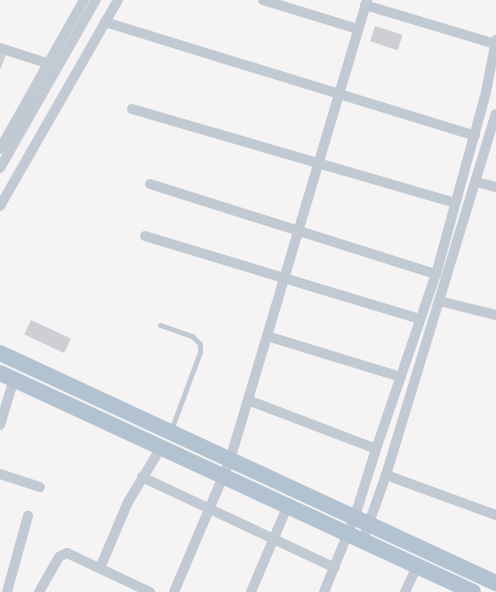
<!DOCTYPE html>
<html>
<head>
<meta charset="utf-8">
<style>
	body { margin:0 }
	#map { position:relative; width:496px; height:592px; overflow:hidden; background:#f5f3f3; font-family:"Sofia Sans Condensed",sans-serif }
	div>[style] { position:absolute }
	.building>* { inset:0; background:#cdcfd5; transform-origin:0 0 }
	.service>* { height:5px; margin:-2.5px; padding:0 2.5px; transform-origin:2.5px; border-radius:2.5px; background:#c1cad2 }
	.minor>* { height:10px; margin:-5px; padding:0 5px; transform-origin:5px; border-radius:5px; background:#c1cad2 }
	.primary>* { height:16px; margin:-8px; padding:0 8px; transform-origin:8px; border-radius:8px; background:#b3c2d1 }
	span { translate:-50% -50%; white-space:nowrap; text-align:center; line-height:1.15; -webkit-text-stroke:4.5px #fff; paint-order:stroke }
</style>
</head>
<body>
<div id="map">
	<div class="building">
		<div style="left:375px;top:26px;width:29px;height:16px;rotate:18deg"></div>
		<div style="clip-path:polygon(0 53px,6px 55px,0 70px)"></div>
		<div style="left:31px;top:320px;width:44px;height:16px;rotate:25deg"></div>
	</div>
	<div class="service">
		<div style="left:160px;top:325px;width:34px;rotate:19deg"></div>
		<div style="left:192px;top:336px;width:11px;rotate:45deg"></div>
		<div style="left:200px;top:344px;width:8px;rotate:90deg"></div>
		<div style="left:200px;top:352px;width:83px;rotate:110.4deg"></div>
	</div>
	<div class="minor">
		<div style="left:263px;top:0;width:99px;rotate:17deg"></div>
		<div style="left:365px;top:5px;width:136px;rotate:16.7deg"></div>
		<div style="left:105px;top:22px;width:387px;rotate:17.1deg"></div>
		<div style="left:0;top:48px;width:49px;rotate:17.7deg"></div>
		<div style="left:132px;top:109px;width:336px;rotate:16.2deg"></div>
		<div style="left:0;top:149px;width:171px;rotate:-60.6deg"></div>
		<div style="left:0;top:168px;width:193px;rotate:-60.3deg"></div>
		<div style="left:476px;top:182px;width:21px;rotate:14deg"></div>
		<div style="left:150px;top:184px;width:300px;rotate:17.5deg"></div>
		<div style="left:0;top:206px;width:237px;rotate:-60.2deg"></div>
		<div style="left:145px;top:236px;width:287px;rotate:16.8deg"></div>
		<div style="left:439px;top:301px;width:59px;rotate:13.8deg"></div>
		<div style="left:267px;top:336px;width:140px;rotate:17deg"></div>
		<div style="left:248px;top:400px;width:137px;rotate:20.9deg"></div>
		<div style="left:0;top:425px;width:48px;rotate:-73.1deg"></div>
		<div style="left:0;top:474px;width:42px;rotate:18deg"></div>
		<div style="left:386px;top:475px;width:117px;rotate:20deg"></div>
		<div style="left:142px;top:477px;width:213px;rotate:25.2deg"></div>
		<div style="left:363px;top:540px;width:69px;rotate:-70.5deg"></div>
		<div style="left:386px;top:475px;width:377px;rotate:-73.1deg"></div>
		<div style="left:100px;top:568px;width:72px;rotate:-67deg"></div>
		<div style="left:128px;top:502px;width:66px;rotate:-58.7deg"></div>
		<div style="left:7px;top:592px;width:79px;rotate:-74.6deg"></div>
		<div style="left:39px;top:592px;width:40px;rotate:-60.3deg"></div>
		<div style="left:59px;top:557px;width:9px;rotate:-27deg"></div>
		<div style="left:67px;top:553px;width:92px;rotate:25.2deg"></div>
		<div style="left:174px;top:592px;width:143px;rotate:-67deg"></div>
		<div style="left:230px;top:460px;width:480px;rotate:-73.4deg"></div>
		<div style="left:251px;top:592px;width:95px;rotate:-67deg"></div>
		<div style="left:324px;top:592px;width:82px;rotate:-67.8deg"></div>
		<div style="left:355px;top:516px;width:70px;rotate:-72.6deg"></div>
		<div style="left:376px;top:449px;width:185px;rotate:-71.1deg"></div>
		<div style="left:436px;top:274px;width:189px;rotate:-74.6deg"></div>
		<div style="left:486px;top:92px;width:53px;rotate:-79.1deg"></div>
		<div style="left:405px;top:592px;width:29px;rotate:-65deg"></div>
	</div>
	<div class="primary">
		<div style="left:0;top:353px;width:547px;rotate:24.88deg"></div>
		<div style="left:0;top:373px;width:521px;rotate:24.84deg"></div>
	</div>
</div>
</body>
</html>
